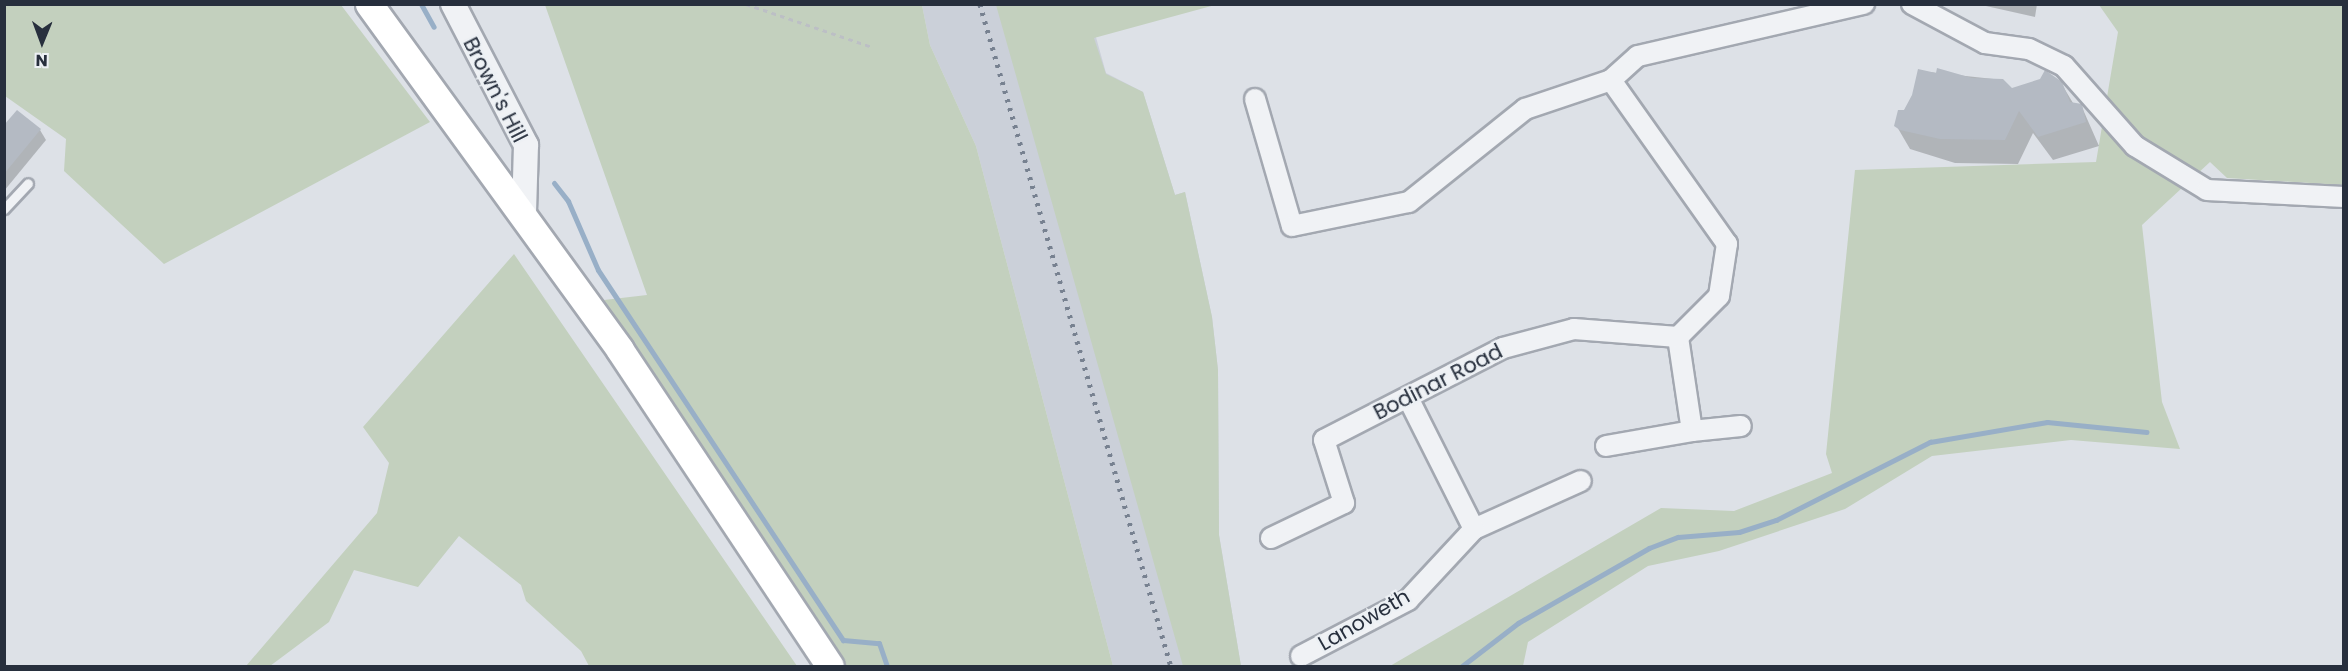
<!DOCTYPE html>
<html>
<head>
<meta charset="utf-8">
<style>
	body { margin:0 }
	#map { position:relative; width:2348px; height:671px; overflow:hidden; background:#dde1e7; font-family:Poppins,sans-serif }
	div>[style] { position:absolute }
	.built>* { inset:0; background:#cbd0d9 }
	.green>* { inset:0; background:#c3d0be }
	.shadow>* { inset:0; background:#0003 }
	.stream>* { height:5px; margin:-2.5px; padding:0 2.5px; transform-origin:2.5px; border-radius:2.5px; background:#98afc7 }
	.building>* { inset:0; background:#b4bac3 }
	.path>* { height:3px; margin-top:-1.5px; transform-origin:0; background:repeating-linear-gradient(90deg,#bcbfc5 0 4.5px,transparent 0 9px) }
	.roads { filter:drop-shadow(2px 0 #a3a8b1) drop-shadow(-2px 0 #a3a8b1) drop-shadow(0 2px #a3a8b1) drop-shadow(0 -2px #a3a8b1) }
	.service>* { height:9px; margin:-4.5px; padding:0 4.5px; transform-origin:4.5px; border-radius:4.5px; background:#f0f2f5 }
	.minor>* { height:20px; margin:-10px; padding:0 10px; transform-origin:10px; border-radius:10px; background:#f0f2f5 }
	.tertiary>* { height:24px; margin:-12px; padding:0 12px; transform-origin:12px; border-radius:12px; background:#f0f2f5 }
	.secondary>* { height:27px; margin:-13.5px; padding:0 13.5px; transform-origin:13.5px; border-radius:13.5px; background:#fff }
	.rail>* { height:4.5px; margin-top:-2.25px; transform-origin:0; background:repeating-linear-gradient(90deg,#778190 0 3px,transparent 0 9px) }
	span { translate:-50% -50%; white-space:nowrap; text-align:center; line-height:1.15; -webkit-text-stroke:4.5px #ecf0f4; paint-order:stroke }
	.street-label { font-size:21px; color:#272f3d }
	.frame { position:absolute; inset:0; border:6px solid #272f3d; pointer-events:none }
	.north { position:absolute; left:12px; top:12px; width:60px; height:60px; -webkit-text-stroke:4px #ecf0f4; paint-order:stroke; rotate:181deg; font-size:16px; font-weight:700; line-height:24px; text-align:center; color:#272f3d }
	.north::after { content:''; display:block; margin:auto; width:21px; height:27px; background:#272f3d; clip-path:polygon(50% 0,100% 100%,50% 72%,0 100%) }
</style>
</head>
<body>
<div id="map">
	<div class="built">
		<div style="clip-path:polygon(922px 5px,1087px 5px,1106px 73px,1143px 92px,1175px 195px,1185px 192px,1212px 317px,1218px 370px,1219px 535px,1241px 666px,1113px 666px,976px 146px,930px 45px)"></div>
	</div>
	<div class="green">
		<div style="clip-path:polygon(5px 5px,341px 5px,430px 122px,164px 264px,64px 171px,66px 139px,5px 96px)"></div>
		<div style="clip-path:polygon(545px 5px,922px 5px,930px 45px,976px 146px,1113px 666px,845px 666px,604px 300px,647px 295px)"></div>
		<div style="clip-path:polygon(996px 5px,1215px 5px,1094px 38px,1106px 74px,1143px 92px,1175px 195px,1185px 192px,1212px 317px,1218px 370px,1219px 535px,1241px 666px,1183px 666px)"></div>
		<div style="clip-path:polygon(2099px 5px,2343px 5px,2343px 185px,2227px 178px,2210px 162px,2142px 225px,2162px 402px,2180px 449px,2071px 440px,1932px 456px,1845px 509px,1719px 551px,1648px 566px,1528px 642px,1523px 666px,1390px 666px,1661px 508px,1734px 511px,1832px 473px,1826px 454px,1855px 170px,2096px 162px,2118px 32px)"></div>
		<div style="clip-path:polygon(514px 254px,797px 666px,589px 666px,581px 651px,526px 601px,521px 585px,459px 536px,418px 587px,354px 570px,329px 622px,270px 666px,246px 666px,377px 513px,389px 463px,363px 427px)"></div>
	</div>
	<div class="shadow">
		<div style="clip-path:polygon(1977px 4px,2037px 4px,2035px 17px)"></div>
		<div style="clip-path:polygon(1919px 71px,2003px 80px,2012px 89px,2061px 83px,2073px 103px,2081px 105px,2099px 146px,2053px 160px,2033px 133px,2018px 164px,1955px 163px,1910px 149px,1896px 125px,1913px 95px)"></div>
		<div style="clip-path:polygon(4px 127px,40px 130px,46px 140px,4px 191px)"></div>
	</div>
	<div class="stream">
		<div style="left:421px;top:4px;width:26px;rotate:61deg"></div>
		<div style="left:554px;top:183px;width:23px;rotate:52deg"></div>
		<div style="left:568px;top:201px;width:75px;rotate:66.5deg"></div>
		<div style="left:598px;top:270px;width:444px;rotate:56.5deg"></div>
		<div style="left:843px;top:640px;width:36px;rotate:5deg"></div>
		<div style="left:879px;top:643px;width:24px;rotate:71deg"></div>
		<div style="left:1462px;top:666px;width:71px;rotate:-37.5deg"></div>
		<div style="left:1518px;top:623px;width:151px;rotate:-29.8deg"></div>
		<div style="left:1649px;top:548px;width:31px;rotate:-21deg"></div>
		<div style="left:1678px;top:537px;width:61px;rotate:-4.7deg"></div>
		<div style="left:1739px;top:532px;width:39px;rotate:-18deg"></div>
		<div style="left:1776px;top:520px;width:173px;rotate:-26.9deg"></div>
		<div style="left:1930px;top:442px;width:119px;rotate:-9.7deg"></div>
		<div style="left:2047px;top:422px;width:100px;rotate:5.8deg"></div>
	</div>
	<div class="building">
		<div style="clip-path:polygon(1937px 68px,1972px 78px,2003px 79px,2012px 88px,2040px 79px,2045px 70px,2062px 82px,2070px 102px,2082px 104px,2086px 122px,2038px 137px,2019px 111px,2005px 140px,1940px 139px,1900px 130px,1894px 126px,1898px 110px,1904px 110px,1912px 95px,1918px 69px,1936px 73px)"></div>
		<div style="clip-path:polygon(17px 110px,41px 129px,4px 174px,4px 125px)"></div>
	</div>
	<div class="path">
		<div style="left:746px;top:4px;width:133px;rotate:18.8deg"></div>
	</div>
	<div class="roads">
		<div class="service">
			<div style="left:4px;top:209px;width:35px;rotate:-47deg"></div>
		</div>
		<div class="minor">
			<div style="left:1912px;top:4px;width:83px;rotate:28.1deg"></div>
			<div style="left:1985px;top:43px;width:44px;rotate:7.8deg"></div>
			<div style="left:2029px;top:49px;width:39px;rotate:26deg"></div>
			<div style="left:2064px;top:66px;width:107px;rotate:48.4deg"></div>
			<div style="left:2135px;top:146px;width:84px;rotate:31.4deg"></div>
			<div style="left:2207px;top:190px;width:137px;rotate:2.9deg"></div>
			<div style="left:1255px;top:99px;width:132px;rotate:73.8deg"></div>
			<div style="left:1292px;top:226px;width:119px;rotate:-11.6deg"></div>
			<div style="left:1409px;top:202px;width:149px;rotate:-38.7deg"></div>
			<div style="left:1525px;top:109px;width:91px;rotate:-18.6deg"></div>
			<div style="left:1611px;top:80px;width:36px;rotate:-42deg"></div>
			<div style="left:1638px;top:56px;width:232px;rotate:-13deg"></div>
			<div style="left:1692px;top:431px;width:49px;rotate:-5.8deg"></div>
			<div style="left:1606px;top:446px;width:87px;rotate:-9.9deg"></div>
			<div style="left:1692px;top:431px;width:95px;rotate:-98.5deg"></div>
			<div style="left:1474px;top:529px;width:117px;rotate:-24.2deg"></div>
			<div style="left:1271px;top:538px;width:81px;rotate:-25.6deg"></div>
			<div style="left:1344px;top:503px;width:66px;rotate:-107.6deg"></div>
			<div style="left:1324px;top:440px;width:201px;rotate:-27.2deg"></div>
			<div style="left:1503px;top:348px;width:73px;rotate:-15deg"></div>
			<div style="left:1574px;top:329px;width:104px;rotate:4.4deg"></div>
			<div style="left:1678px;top:337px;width:58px;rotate:-45deg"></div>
			<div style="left:1719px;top:296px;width:53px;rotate:-81.3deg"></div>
			<div style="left:1727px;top:244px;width:201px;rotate:-125.3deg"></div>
			<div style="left:1301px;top:656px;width:121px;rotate:-27.6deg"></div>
			<div style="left:1408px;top:600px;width:97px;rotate:-47.1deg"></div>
			<div style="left:1474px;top:529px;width:147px;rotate:-116.7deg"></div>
		</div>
		<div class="tertiary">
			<div style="left:453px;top:4px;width:159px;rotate:62.6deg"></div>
			<div style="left:526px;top:145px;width:69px;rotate:91.7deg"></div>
		</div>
		<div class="secondary">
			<div style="left:369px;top:4px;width:427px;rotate:54deg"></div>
			<div style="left:620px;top:350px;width:379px;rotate:56.4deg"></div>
		</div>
	</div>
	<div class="rail">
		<div style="left:980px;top:4px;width:689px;rotate:73.91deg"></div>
	</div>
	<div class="street-label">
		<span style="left:495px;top:90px;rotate:63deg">Brown's Hill</span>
		<span style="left:1438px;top:382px;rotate:-27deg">Bodinar Road</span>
		<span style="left:1364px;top:620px;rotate:-30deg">Lanoweth</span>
	</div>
	<div class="frame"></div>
	<div class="north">N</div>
</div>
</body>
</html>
